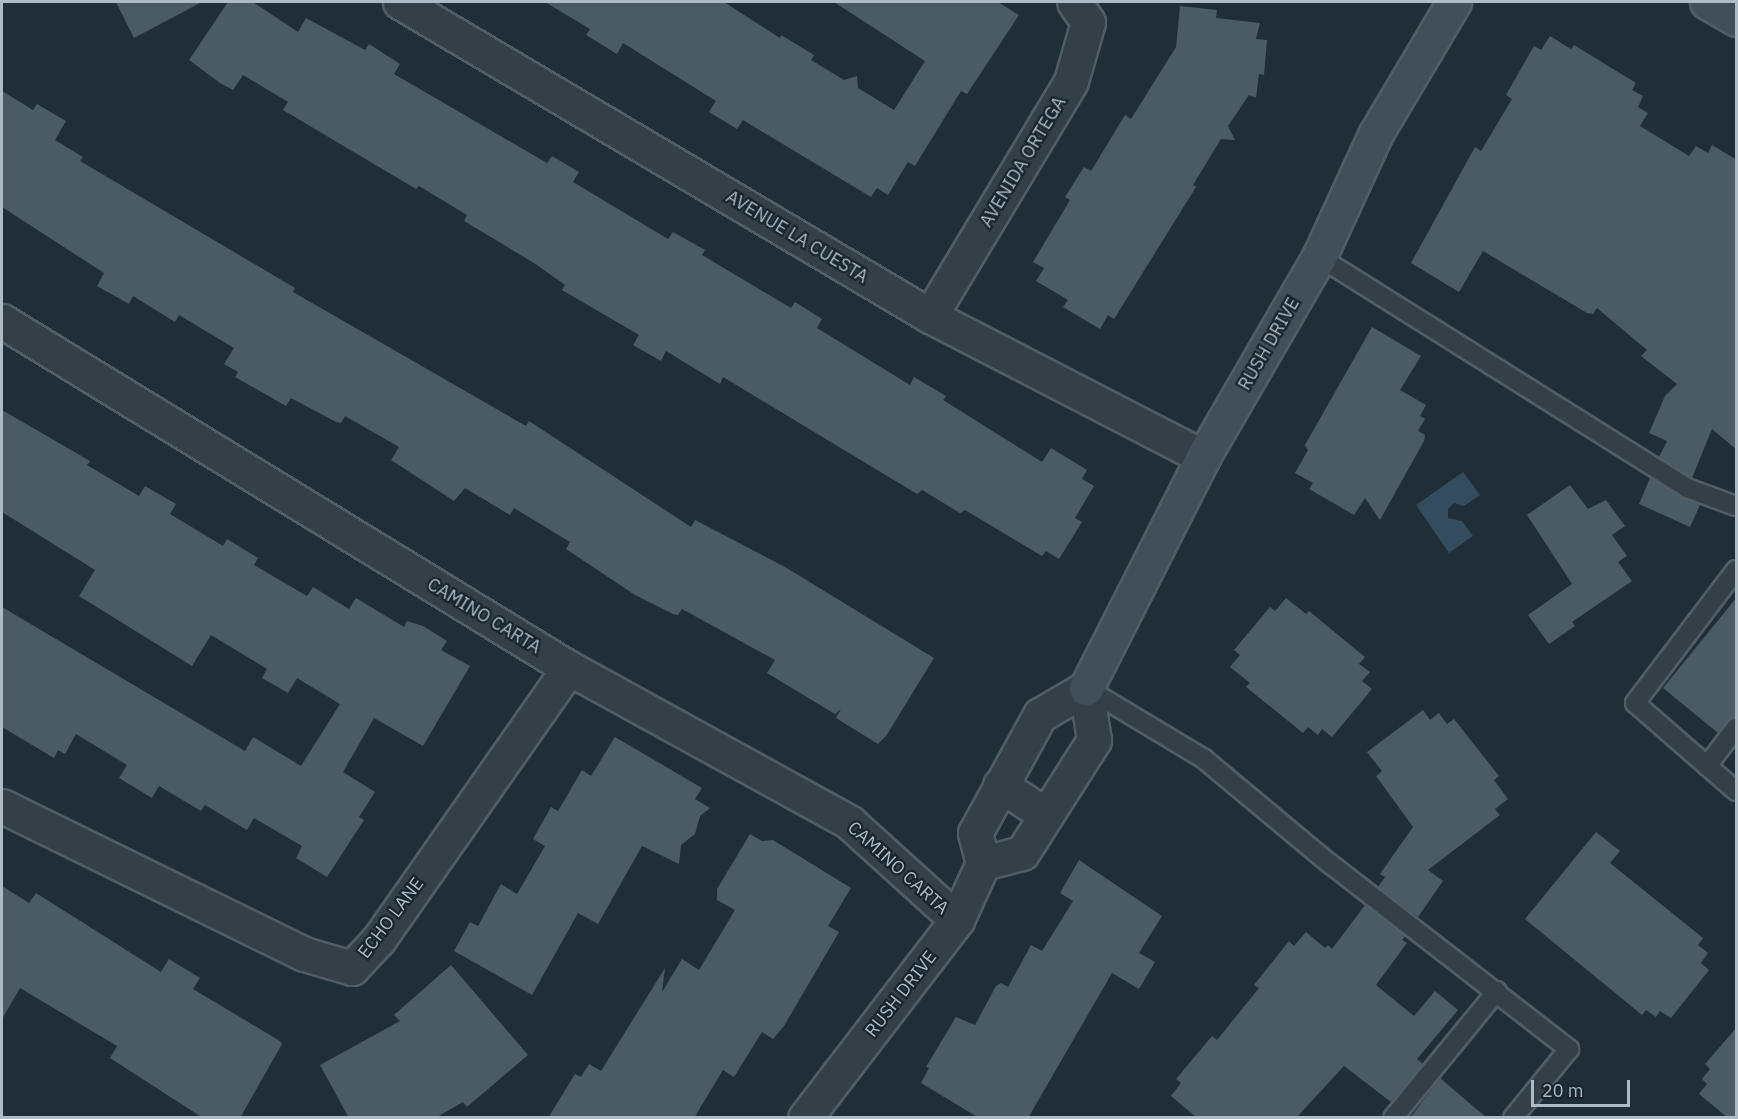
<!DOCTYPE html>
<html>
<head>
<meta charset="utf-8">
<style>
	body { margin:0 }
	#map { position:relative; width:1738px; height:1119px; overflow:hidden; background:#202e37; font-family:"IBM Plex Sans",sans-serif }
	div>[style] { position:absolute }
	.water>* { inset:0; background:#344d5e }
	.building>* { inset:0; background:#4b5b66 }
	.roads { filter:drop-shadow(2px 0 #515d65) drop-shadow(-2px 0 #515d65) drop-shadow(0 2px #515d65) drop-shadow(0 -2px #515d65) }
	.lane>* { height:18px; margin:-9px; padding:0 9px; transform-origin:9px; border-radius:9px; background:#343f47 }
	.street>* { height:33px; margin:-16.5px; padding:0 16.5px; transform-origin:16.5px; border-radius:16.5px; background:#343f47 }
	.secondary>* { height:33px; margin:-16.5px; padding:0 16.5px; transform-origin:16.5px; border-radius:16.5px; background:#424f5a }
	span { translate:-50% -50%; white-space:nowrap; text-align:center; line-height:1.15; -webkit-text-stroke:4.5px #19242c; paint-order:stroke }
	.street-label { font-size:18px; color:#aebac4 }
	.frame { position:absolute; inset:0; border:3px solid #aebac4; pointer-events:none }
	.scale { position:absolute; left:1531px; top:1080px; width:99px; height:27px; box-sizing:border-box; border:3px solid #aebac4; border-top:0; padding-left:8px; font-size:18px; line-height:21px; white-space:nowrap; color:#aebac4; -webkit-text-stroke:4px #19242c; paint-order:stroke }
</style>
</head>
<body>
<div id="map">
	<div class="water">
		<div style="clip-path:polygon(1463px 472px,1480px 495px,1464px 506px,1454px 503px,1448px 509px,1448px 518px,1462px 521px,1473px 536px,1449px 553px,1416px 505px)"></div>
	</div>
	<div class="building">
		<div style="clip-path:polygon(116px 2px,202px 2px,134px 38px)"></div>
		<div style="clip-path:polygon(228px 2px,253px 2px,298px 32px,306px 18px,365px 50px,369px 44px,400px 64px,394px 74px,547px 163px,552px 156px,579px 172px,573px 182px,668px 239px,673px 232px,705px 250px,702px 255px,791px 308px,795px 302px,822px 319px,817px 328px,910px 385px,914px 377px,946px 396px,943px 400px,1042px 462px,1051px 448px,1087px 470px,1082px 479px,1094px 486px,1075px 518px,1082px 522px,1059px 559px,1046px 551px,1042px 556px,965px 510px,960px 513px,922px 490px,917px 494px,723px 377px,720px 384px,666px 351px,661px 361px,633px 345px,639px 335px,562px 290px,565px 285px,534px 263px,464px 221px,467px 215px,419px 186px,416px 189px,283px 110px,288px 102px,243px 75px,233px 90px,220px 83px,189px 60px)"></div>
		<div style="clip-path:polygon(545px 2px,724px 2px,780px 38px,781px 35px,814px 55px,811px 60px,844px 80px,857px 76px,858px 88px,894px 110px,925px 61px,834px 2px,998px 2px,1019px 15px,967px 94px,961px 91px,915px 166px,908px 162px,888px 195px,877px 188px,871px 197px,743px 120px,737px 129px,709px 112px,716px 101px,623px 43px,617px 54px,586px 35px,590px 29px)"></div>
		<div style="clip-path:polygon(1180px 6px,1217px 10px,1216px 18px,1260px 23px,1256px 39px,1267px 40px,1264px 75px,1259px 74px,1256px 98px,1249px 95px,1228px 126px,1235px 140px,1221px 139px,1193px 185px,1196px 187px,1114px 319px,1108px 315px,1100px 329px,1063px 307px,1068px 300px,1036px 281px,1044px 268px,1033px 262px,1070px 200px,1065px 197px,1084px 167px,1091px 171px,1125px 115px,1131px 119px,1176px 47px)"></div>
		<div style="clip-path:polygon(1550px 36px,1571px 49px,1574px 45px,1636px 83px,1632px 90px,1643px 96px,1638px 107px,1648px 113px,1640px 126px,1689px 156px,1696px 146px,1708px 153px,1712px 145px,1737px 160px,1737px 450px,1712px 429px,1692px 478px,1659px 457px,1667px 441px,1649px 433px,1665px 396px,1677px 384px,1641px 356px,1647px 350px,1597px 308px,1593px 314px,1587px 313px,1483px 251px,1459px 292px,1411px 263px,1475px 147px,1481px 151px,1512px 99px,1506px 95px,1534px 46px,1541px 50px)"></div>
		<div style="clip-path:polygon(2px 91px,33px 110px,37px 104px,66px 121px,55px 140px,83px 157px,80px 161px,295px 288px,293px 292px,526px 426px,529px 421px,691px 527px,695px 520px,785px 567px,934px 658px,886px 736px,878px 744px,836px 718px,841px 709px,835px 714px,767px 673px,775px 660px,682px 609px,678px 615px,673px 614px,635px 595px,566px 549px,570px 542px,514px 508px,510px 515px,465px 488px,454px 501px,391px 460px,399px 447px,345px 416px,341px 423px,336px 422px,291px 398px,286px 406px,235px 377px,238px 372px,224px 364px,234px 348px,179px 315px,175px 322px,133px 296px,129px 304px,97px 286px,104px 273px,2px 207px)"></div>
		<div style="clip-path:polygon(1372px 327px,1421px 356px,1400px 390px,1426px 405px,1420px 416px,1425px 419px,1418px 431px,1425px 435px,1424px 441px,1380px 520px,1365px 498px,1354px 515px,1309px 489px,1313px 483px,1295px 473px,1308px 450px,1305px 445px)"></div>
		<div style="clip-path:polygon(2px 410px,90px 461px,87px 465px,139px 496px,145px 486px,176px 504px,170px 514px,223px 546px,227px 539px,258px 558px,254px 565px,307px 596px,313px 587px,349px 609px,356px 598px,404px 627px,407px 621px,423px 626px,447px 641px,441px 650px,470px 666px,423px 746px,374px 718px,343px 772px,375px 792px,359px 817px,364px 820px,327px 877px,296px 858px,302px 846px,254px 818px,247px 830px,205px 805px,201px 811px,159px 786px,152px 798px,119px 778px,127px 765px,76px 734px,65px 754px,58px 750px,54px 758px,2px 727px,2px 607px,245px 751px,253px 737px,301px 766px,340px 704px,297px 678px,288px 693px,262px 678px,267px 669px,211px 635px,192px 666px,79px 596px,95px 570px,2px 512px)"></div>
		<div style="clip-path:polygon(1650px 478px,1700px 505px,1690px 527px,1639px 504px)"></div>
		<div style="clip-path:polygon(1570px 485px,1588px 509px,1606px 500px,1625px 526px,1612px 535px,1627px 556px,1618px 562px,1632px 581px,1572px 622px,1575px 626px,1549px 644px,1528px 615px,1572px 584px,1527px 515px)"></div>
		<div style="clip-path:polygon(1737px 597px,1737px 717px,1727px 721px,1718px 733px,1663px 688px)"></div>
		<div style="clip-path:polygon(1286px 598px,1306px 614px,1309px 611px,1365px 657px,1359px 664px,1370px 672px,1362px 681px,1372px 689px,1332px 737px,1322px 729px,1318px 735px,1308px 727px,1303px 733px,1246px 687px,1250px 683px,1230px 667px,1240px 655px,1234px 650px,1270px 607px,1275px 611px)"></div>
		<div style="clip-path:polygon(1423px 710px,1430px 720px,1439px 713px,1447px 724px,1454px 719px,1499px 776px,1494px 780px,1508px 799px,1495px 809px,1500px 815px,1428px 870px,1443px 881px,1418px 917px,1378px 887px,1385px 877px,1380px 874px,1413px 827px,1376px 776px,1382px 771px,1367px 752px)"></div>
		<div style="clip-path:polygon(615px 737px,702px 788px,695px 799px,710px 808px,700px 816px,695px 834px,681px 845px,679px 864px,642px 846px,598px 924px,578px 913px,532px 995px,454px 951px,470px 922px,478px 926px,501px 884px,517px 894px,545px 846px,533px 839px,551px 807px,558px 811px,582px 770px,591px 776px)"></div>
		<div style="clip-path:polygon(1596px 832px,1620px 851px,1610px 863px,1703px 938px,1698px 945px,1708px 953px,1701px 963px,1709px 970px,1671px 1018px,1660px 1011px,1656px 1017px,1646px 1010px,1642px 1015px,1525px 919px)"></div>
		<div style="clip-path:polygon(750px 834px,762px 841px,773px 840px,851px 888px,828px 926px,839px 932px,784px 1026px,773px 1039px,762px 1032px,734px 1077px,723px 1070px,694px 1118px,548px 1118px,575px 1074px,581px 1077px,589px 1064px,601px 1071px,665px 968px,662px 992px,682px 959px,699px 970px,735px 910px,717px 900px,717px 889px)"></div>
		<div style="clip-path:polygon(1079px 860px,1162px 916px,1139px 953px,1155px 962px,1139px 989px,1112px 973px,1028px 1118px,979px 1118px,921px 1083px,929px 1068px,926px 1067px,956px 1017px,975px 1025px,996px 986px,1001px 983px,1008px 987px,1031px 945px,1042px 951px,1073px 901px,1060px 893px)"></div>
		<div style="clip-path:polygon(2px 886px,29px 903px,36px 893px,161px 972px,169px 959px,200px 978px,193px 989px,280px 1041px,282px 1044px,240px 1118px,203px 1118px,110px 1058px,117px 1046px,20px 988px,2px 1019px)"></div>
		<div style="clip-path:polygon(1365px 905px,1405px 936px,1402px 940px,1407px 943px,1376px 985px,1414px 1016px,1435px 991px,1458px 1010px,1417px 1059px,1423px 1064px,1391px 1102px,1344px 1066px,1296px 1118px,1197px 1118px,1171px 1096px,1181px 1083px,1176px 1079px,1212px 1036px,1217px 1040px,1259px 988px,1254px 985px,1289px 941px,1294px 946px,1306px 932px,1325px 948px,1328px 945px,1332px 949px)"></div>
		<div style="clip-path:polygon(451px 965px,528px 1055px,467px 1107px,463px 1102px,435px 1118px,349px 1118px,320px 1065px,400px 1021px,394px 1015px)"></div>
		<div style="clip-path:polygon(1737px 1027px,1737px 1118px,1728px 1118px,1699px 1094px,1707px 1084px,1702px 1079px,1710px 1069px,1705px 1064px)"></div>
		<div style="clip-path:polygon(1440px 1078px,1487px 1118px,1410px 1118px)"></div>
	</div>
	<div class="roads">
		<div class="lane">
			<div style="left:1319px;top:257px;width:434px;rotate:32.1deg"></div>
			<div style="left:1687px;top:488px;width:52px;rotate:20.2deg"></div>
			<div style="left:1736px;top:570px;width:167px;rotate:127.2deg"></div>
			<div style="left:1635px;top:703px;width:134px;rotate:41.1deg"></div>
			<div style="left:1086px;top:688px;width:138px;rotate:31deg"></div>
			<div style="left:1204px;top:759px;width:163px;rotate:39.8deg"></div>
			<div style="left:1329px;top:863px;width:304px;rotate:37.8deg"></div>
			<div style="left:1569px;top:1049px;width:89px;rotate:129.1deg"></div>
			<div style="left:1707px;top:766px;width:48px;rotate:-52.7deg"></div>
			<div style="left:1393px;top:1118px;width:164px;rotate:-50.7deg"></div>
		</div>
		<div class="street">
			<div style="left:400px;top:2px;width:616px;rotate:30.64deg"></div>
			<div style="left:930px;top:316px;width:307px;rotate:27.3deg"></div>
			<div style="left:930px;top:316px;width:274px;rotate:-59deg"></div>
			<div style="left:1071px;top:81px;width:61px;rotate:-73.9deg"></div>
			<div style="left:1088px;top:22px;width:24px;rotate:-125deg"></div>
			<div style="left:2px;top:321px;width:665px;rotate:31.47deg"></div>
			<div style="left:569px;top:668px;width:320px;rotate:28.8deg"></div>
			<div style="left:849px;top:822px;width:146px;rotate:42.2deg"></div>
			<div style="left:1000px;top:785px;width:55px;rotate:33.1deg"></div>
			<div style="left:2px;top:806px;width:336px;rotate:26.1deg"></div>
			<div style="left:304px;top:954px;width:50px;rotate:16.3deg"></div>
			<div style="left:352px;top:968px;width:40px;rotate:-47deg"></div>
			<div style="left:379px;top:939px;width:331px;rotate:-55deg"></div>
			<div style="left:805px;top:1118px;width:250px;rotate:-52.5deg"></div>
			<div style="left:957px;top:920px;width:63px;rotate:-65.5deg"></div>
			<div style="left:983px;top:863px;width:31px;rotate:-105deg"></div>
			<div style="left:975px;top:833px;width:135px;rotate:-61.2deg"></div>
			<div style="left:1040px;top:715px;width:53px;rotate:-30.4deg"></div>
			<div style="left:1086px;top:688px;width:53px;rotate:81.3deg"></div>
			<div style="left:1094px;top:740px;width:134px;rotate:122.5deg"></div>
			<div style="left:1022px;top:853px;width:40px;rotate:165.6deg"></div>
		</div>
		<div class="secondary">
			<div style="left:1707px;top:2px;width:34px;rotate:30deg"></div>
			<div style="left:1086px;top:688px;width:259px;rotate:-63.1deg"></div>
			<div style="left:1203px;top:457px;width:231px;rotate:-59.9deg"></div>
			<div style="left:1319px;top:257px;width:134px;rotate:-65.3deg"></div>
			<div style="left:1375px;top:135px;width:155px;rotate:-59.3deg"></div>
		</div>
	</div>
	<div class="street-label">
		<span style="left:1023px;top:162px;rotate:-59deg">AVENIDA ORTEGA</span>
		<span style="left:797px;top:237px;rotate:31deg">AVENUE LA CUESTA</span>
		<span style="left:1269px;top:344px;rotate:-60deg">RUSH DRIVE</span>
		<span style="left:484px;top:616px;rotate:31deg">CAMINO CARTA</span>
		<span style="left:898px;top:868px;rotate:42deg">CAMINO CARTA</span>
		<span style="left:391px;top:918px;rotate:-53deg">ECHO LANE</span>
		<span style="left:901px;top:994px;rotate:-52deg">RUSH DRIVE</span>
	</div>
	<div class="frame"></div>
	<div class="scale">20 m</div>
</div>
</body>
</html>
